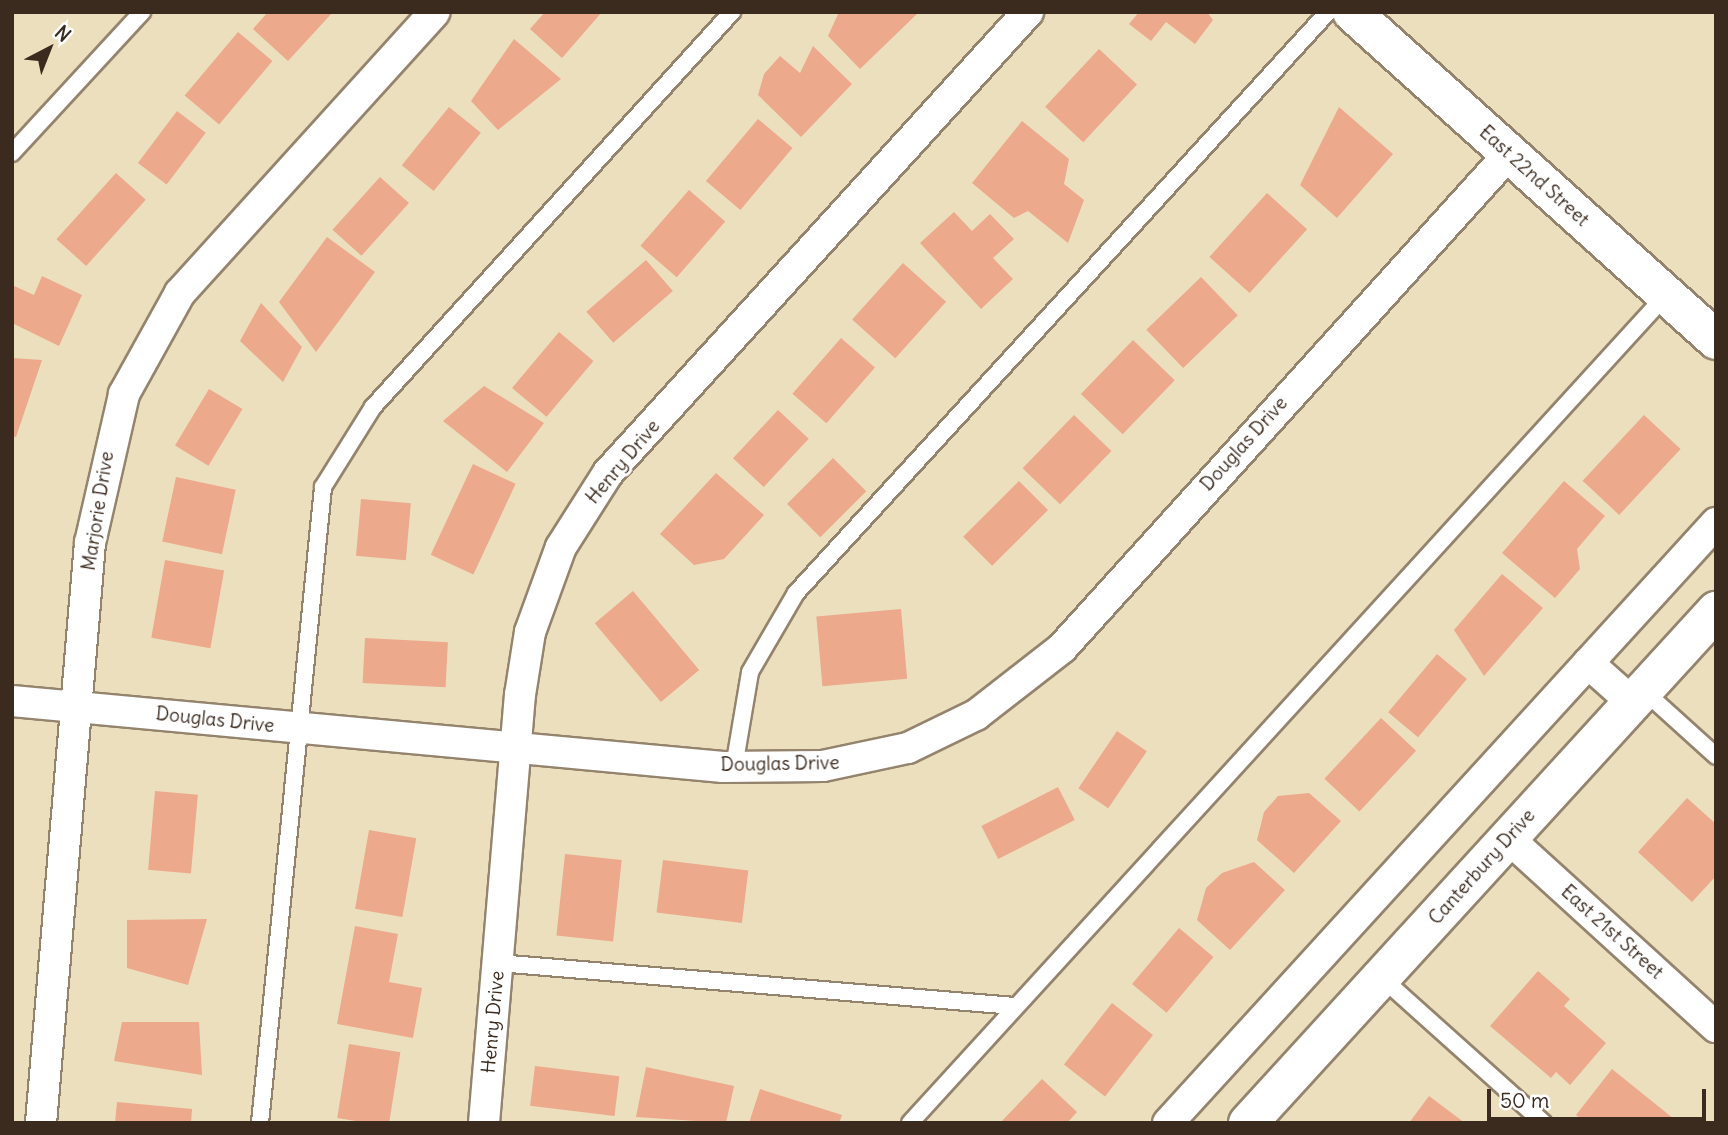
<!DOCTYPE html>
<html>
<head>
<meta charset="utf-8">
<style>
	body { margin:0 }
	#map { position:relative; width:1728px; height:1135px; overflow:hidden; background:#ecdfbd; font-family:Delius,sans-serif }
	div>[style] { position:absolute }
	.building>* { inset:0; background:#eca98c; transform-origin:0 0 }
	.roads { filter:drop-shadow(2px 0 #94846e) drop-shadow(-2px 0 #94846e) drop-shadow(0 2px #94846e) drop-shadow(0 -2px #94846e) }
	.lane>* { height:16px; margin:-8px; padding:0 8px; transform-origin:8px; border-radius:8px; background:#fff }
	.street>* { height:30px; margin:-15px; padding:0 15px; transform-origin:15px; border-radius:15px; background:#fff }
	.secondary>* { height:38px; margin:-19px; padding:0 19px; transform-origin:19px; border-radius:19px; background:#fff }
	span { translate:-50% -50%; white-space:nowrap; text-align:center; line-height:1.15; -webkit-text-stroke:6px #fff; paint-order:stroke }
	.street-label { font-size:19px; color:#3b2a1e }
	.frame { position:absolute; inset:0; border:14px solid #3b2a1e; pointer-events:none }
	.north { position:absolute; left:14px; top:14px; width:70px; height:70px; -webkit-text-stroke:5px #fff; paint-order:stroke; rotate:42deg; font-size:19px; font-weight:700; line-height:28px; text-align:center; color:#3b2a1e }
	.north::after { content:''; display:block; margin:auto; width:24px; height:32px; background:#3b2a1e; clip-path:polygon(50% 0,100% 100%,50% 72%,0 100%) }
	.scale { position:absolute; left:1487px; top:1089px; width:219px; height:32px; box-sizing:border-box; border:4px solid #3b2a1e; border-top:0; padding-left:9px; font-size:21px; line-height:24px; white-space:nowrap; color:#3b2a1e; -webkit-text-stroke:5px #fff; paint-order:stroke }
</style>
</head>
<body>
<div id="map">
	<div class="building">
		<div style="clip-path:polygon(268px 12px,333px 12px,288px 61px,253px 29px)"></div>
		<div style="clip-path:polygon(545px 12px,602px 12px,562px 58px,530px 29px)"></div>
		<div style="clip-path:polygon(839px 12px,919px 12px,860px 69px,828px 36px)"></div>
		<div style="clip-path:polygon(1139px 12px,1207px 12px,1213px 20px,1195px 44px,1166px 22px,1151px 41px,1129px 24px)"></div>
		<div style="left:238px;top:32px;width:45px;height:83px;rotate:40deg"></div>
		<div style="clip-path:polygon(514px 39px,561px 79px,498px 130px,471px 101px)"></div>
		<div style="clip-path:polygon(813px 46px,852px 84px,801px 137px,758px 95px,764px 74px,780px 56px,800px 73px)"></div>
		<div style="left:1099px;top:49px;width:52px;height:79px;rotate:43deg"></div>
		<div style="left:449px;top:107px;width:41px;height:75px;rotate:39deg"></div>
		<div style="clip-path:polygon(1339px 107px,1393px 154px,1337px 218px,1300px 185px)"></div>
		<div style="left:177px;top:111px;width:36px;height:65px;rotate:37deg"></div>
		<div style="left:758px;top:119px;width:45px;height:81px;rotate:40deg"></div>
		<div style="clip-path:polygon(1022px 121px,1069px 159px,1064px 184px,1084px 200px,1068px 243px,1028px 211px,1014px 218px,972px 183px)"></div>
		<div style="left:116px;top:173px;width:40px;height:89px;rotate:42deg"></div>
		<div style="left:380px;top:177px;width:39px;height:71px;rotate:42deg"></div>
		<div style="left:689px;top:190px;width:48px;height:74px;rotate:41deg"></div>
		<div style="left:1267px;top:193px;width:54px;height:86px;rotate:42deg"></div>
		<div style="clip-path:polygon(954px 212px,972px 231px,990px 214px,1014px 239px,993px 258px,1013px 279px,981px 309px,920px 243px)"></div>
		<div style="clip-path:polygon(327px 237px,375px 272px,316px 352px,279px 302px)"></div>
		<div style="left:646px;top:260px;width:41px;height:79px;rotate:49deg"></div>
		<div style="left:903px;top:263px;width:58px;height:76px;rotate:42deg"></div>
		<div style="clip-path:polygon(42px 276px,82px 295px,59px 346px,12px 323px,12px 285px,34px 295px)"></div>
		<div style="left:1201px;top:277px;width:53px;height:76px;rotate:46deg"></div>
		<div style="clip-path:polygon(261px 303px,302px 347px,283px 382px,240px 341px)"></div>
		<div style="left:559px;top:332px;width:45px;height:73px;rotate:40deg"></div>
		<div style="left:841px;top:338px;width:45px;height:74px;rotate:41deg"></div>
		<div style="left:1133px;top:340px;width:58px;height:75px;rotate:44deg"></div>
		<div style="clip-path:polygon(12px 358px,42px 360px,16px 437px,12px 436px)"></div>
		<div style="clip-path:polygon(484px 386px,544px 423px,507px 472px,443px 421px)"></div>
		<div style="left:209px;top:389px;width:39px;height:66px;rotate:31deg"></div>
		<div style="left:778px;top:410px;width:42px;height:66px;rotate:43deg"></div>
		<div style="left:1074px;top:415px;width:52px;height:74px;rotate:44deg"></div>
		<div style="left:1644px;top:415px;width:50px;height:90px;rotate:43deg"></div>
		<div style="left:833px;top:458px;width:47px;height:65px;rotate:45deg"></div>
		<div style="left:473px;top:464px;width:47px;height:100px;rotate:25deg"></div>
		<div style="clip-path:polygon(716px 473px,764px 515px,724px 559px,694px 565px,660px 534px)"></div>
		<div style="left:176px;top:477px;width:61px;height:66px;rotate:12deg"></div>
		<div style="left:1019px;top:481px;width:41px;height:79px;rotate:45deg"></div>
		<div style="clip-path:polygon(1564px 481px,1605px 516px,1577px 549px,1580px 569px,1555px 598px,1502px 553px)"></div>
		<div style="left:361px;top:499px;width:50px;height:57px;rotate:5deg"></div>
		<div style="left:165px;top:560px;width:60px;height:79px;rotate:10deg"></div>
		<div style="clip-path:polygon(1502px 574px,1543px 608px,1484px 676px,1454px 630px)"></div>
		<div style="left:633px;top:591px;width:103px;height:50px;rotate:50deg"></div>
		<div style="left:901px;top:609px;width:70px;height:85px;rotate:85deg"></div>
		<div style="left:365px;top:638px;width:83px;height:45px;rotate:3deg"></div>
		<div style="left:1437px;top:654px;width:39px;height:76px;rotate:40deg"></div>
		<div style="left:1381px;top:718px;width:48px;height:83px;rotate:43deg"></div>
		<div style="left:1117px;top:731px;width:36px;height:69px;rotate:34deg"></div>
		<div style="left:1058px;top:787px;width:37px;height:86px;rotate:63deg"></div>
		<div style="left:155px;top:791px;width:43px;height:79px;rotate:5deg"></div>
		<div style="clip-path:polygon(1309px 793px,1341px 821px,1294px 873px,1257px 840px,1264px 812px,1278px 796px)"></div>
		<div style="clip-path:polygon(1687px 798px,1716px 824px,1716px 876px,1692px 902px,1638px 852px)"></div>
		<div style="left:369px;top:830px;width:48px;height:80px;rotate:10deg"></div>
		<div style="left:565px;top:854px;width:57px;height:82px;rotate:6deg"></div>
		<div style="left:663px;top:860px;width:86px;height:53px;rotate:7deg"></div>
		<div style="clip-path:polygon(1254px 862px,1285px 890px,1230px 950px,1197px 920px,1206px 888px,1222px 873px)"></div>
		<div style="clip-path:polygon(207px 919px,188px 985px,127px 968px,127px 920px)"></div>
		<div style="clip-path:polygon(355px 926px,398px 934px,389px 982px,422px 988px,413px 1038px,337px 1024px)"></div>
		<div style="left:1179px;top:928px;width:45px;height:73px;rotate:40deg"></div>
		<div style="clip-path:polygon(1538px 971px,1570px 999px,1564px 1006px,1606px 1043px,1570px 1085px,1556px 1072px,1551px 1078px,1490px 1026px)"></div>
		<div style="left:1112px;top:1003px;width:52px;height:78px;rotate:38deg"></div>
		<div style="clip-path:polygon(122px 1022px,199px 1022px,202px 1075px,114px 1061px)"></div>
		<div style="left:349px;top:1044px;width:52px;height:75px;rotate:9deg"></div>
		<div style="left:535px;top:1066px;width:85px;height:40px;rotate:7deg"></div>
		<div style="clip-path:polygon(646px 1067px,734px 1086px,726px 1123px,636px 1117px)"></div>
		<div style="clip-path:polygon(1612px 1069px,1679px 1123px,1586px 1123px,1576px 1115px)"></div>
		<div style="clip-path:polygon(1042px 1079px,1077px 1112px,1067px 1123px,1000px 1123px)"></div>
		<div style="clip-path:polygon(760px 1089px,842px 1115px,839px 1123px,749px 1123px)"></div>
		<div style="clip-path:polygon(1429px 1096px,1465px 1123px,1409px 1123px)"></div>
		<div style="clip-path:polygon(117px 1102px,192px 1109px,191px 1123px,115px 1123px)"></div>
	</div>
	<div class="roads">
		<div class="lane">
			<div style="left:12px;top:153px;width:192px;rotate:-47.3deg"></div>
			<div style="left:1643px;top:690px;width:98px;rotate:42.1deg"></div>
			<div style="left:734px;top:767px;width:96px;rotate:-80.4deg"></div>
			<div style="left:750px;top:672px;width:91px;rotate:-59.8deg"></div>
			<div style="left:796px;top:593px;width:788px;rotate:-47.52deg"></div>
			<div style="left:498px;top:963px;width:518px;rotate:4.76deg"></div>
			<div style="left:1381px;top:977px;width:219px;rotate:41.9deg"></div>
			<div style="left:260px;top:1123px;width:639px;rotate:-84.34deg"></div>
			<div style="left:323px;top:487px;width:94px;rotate:-58deg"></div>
			<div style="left:373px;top:407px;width:534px;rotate:-47.73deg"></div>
			<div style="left:910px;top:1123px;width:1121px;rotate:-47.6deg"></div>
		</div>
		<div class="street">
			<div style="left:1588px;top:663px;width:59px;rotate:41.6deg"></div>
			<div style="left:12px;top:701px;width:714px;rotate:5.3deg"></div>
			<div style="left:723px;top:767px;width:100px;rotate:-0.6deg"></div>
			<div style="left:823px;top:766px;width:87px;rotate:-12deg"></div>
			<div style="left:908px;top:748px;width:76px;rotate:-25.9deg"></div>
			<div style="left:976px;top:715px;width:109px;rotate:-37.9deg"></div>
			<div style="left:1062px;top:648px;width:666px;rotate:-47.86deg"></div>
			<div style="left:1508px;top:838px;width:281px;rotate:42.3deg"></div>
			<div style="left:41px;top:1123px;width:582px;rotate:-85.17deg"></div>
			<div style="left:90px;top:543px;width:153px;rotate:-77.1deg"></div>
			<div style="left:124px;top:394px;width:115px;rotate:-61deg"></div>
			<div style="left:180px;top:293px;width:379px;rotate:-47.8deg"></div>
			<div style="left:484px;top:1123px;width:430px;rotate:-85.2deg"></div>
			<div style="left:520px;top:695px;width:64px;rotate:-81deg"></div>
			<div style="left:530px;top:632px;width:90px;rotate:-70deg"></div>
			<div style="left:561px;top:547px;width:88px;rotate:-57.6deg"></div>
			<div style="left:608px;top:473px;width:624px;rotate:-47.66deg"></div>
			<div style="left:1168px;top:1123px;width:813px;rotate:-47.59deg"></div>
		</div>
		<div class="secondary">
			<div style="left:1352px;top:12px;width:490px;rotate:42deg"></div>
			<div style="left:1248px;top:1123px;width:694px;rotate:-47.57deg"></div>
		</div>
	</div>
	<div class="street-label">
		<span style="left:1534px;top:176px;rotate:42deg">East 22nd Street</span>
		<span style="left:1244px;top:444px;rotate:-48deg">Douglas Drive</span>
		<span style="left:623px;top:462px;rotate:-50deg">Henry Drive</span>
		<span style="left:98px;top:511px;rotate:-81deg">Marjorie Drive</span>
		<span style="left:215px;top:720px;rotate:6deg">Douglas Drive</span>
		<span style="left:780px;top:764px;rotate:-1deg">Douglas Drive</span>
		<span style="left:1482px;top:867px;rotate:-48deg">Canterbury Drive</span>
		<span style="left:1612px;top:932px;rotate:42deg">East 21st Street</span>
		<span style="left:493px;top:1022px;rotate:-85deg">Henry Drive</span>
	</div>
	<div class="frame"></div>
	<div class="north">N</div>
	<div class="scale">50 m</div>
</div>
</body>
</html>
